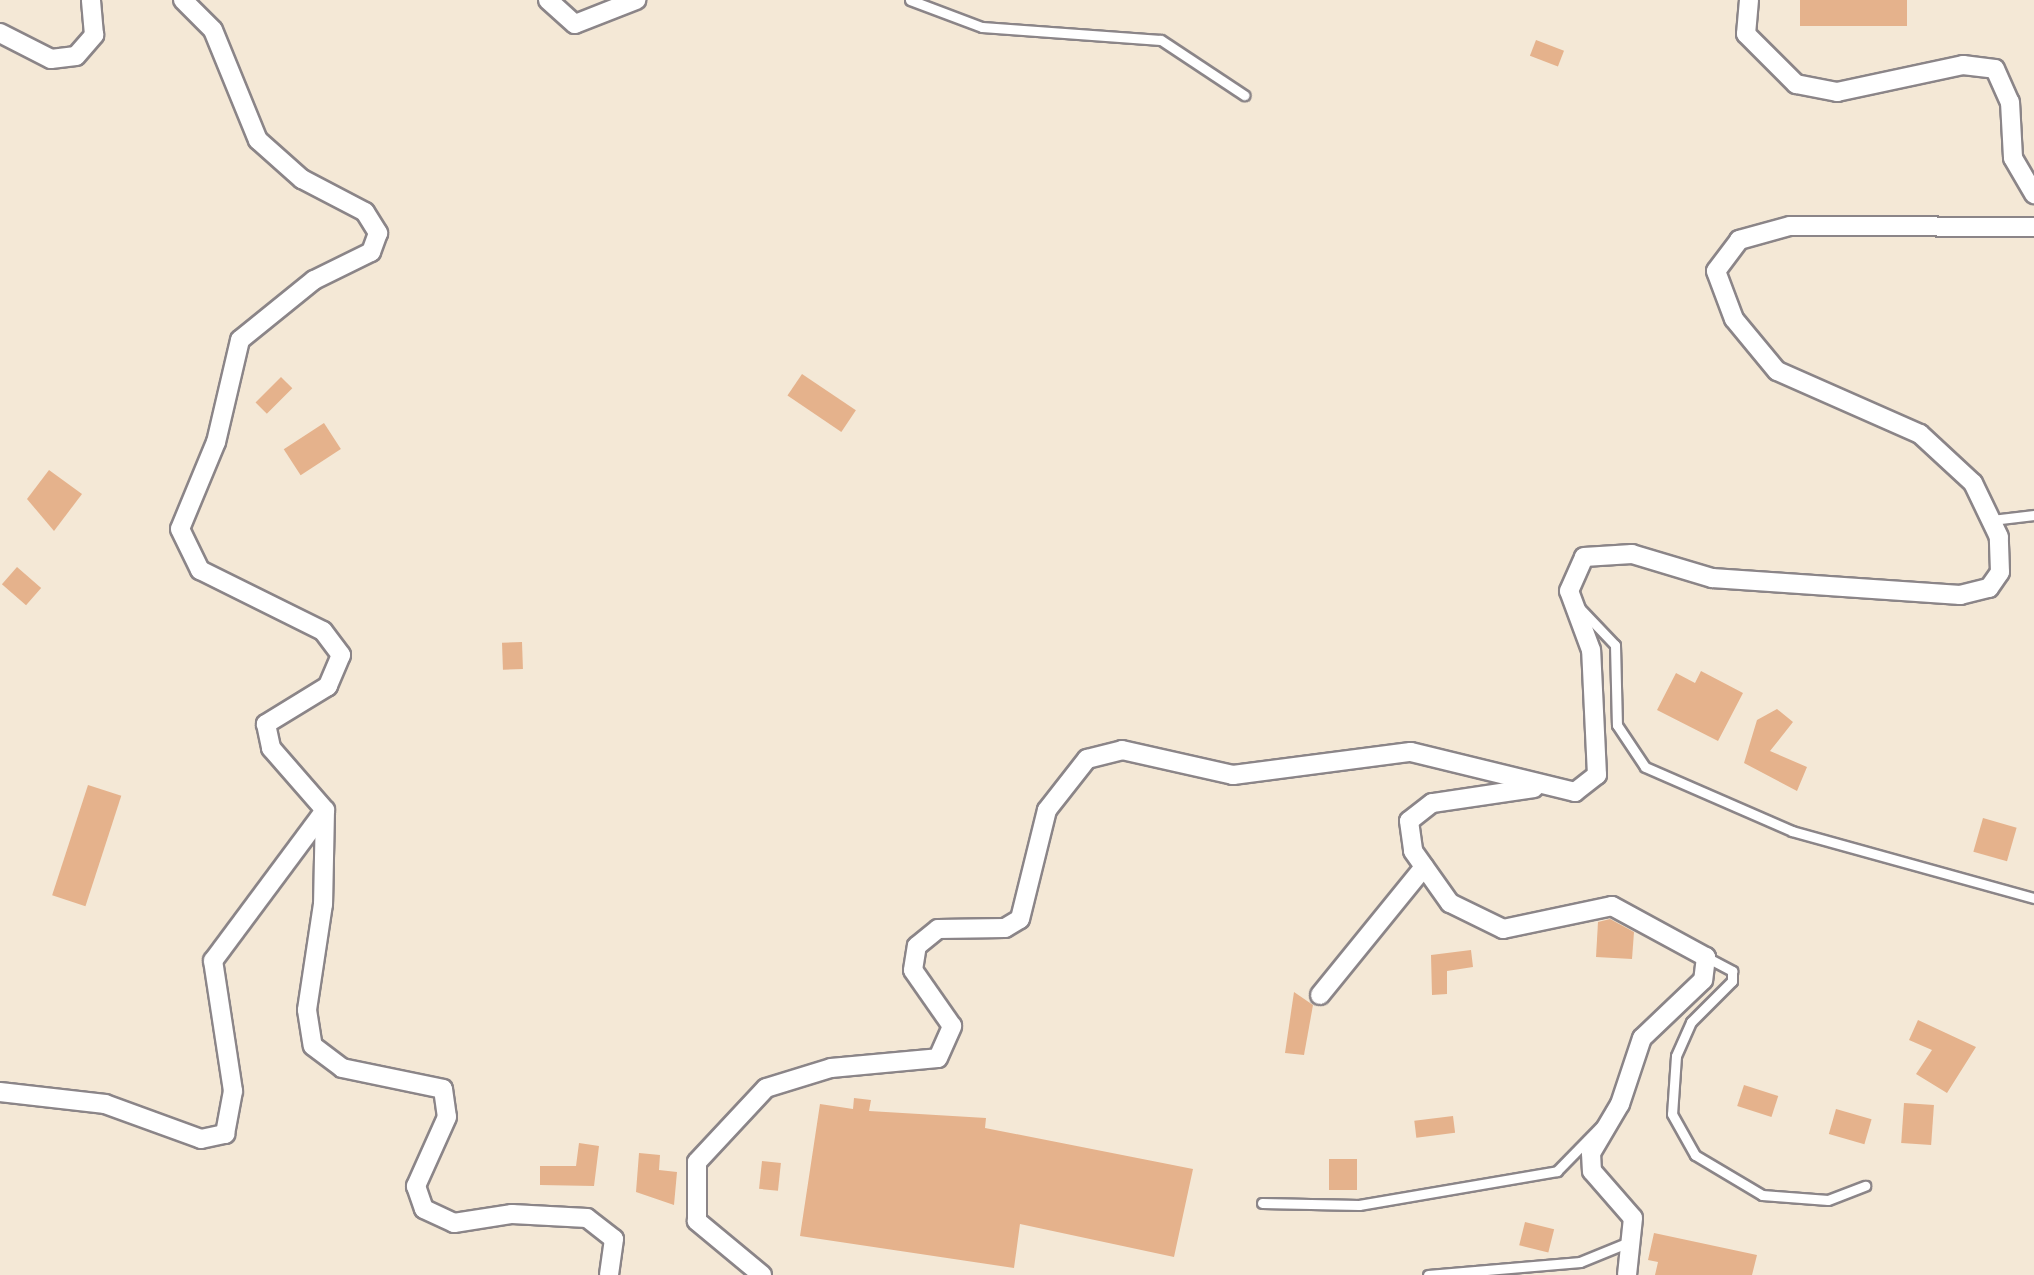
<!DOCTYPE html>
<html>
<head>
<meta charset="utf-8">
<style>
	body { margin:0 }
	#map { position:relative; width:2034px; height:1275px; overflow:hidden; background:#f4e8d6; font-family:"Patrick Hand",sans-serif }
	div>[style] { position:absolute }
	.building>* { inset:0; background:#e5b28c; transform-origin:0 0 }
	.roads { filter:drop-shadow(2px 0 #8b8588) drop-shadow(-2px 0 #8b8588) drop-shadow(0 2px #8b8588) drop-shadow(0 -2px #8b8588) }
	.lane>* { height:9px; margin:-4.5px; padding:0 4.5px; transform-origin:4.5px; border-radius:4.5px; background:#fff }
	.street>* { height:18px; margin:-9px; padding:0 9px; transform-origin:9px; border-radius:9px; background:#fff }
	span { translate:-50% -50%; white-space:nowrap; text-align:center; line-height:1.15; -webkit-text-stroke:8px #f6f6f2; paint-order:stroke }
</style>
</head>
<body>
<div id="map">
	<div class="building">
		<div style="left:1800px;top:0;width:107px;height:26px"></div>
		<div style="left:1536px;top:40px;width:30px;height:17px;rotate:21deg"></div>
		<div style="left:802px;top:374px;width:65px;height:26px;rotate:34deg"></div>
		<div style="left:281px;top:377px;width:16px;height:36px;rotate:45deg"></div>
		<div style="left:324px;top:423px;width:31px;height:48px;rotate:57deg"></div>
		<div style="clip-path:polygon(49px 470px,82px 494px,54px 531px,27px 499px)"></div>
		<div style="left:17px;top:567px;width:32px;height:23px;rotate:41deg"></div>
		<div style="left:522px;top:642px;width:27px;height:20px;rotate:88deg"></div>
		<div style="clip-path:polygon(1701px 671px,1743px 693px,1718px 741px,1657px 710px,1676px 673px,1695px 683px)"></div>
		<div style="clip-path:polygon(1777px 709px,1793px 722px,1770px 751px,1807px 767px,1797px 791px,1744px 763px,1757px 720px)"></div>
		<div style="left:88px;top:785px;width:35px;height:116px;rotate:18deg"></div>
		<div style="left:1983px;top:818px;width:35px;height:35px;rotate:16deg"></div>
		<div style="clip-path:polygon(1610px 919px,1634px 932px,1632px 959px,1596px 957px,1598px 922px)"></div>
		<div style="clip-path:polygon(1471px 950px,1473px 967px,1447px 971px,1447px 994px,1432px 995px,1431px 955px)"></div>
		<div style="clip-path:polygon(1294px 992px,1313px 1005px,1304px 1055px,1285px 1053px)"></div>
		<div style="clip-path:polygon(1918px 1020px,1976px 1047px,1947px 1093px,1916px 1074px,1932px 1050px,1909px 1040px)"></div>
		<div style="left:1744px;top:1085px;width:36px;height:22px;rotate:18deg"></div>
		<div style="clip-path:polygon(854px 1098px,871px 1100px,869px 1111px,986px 1118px,985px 1128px,1193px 1169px,1174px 1257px,1020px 1224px,1014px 1268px,800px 1236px,820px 1104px,853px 1109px)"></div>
		<div style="left:1904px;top:1103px;width:30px;height:40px;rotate:4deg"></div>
		<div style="left:1836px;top:1109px;width:37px;height:26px;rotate:16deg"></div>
		<div style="left:1453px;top:1116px;width:17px;height:39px;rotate:83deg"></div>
		<div style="clip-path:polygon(579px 1143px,599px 1146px,594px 1186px,540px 1185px,540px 1166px,576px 1166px)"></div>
		<div style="clip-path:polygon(639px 1153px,660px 1155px,659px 1170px,677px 1172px,674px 1205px,636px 1192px)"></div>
		<div style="left:1329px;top:1159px;width:28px;height:31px"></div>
		<div style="left:762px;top:1161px;width:19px;height:28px;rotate:6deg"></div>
		<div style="left:1525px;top:1222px;width:30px;height:24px;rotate:14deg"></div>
		<div style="clip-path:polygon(1654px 1233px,1757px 1255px,1752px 1275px,1655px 1275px,1658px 1262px,1648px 1260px)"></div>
	</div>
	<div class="roads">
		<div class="lane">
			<div style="left:910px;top:0;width:77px;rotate:20.6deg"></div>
			<div style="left:982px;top:27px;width:179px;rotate:4.2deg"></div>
			<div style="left:1161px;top:40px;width:100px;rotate:33.5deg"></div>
			<div style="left:1992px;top:520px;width:42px;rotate:-6.8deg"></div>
			<div style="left:1575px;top:603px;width:58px;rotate:46.4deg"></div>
			<div style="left:1615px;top:645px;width:80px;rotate:88.6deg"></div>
			<div style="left:1617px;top:725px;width:50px;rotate:56.3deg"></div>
			<div style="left:1645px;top:767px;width:160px;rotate:23.5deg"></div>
			<div style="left:1792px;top:831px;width:251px;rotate:15.5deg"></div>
			<div style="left:1706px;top:957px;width:30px;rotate:28deg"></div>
			<div style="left:1732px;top:971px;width:10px;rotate:90deg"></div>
			<div style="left:1732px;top:981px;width:58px;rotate:135deg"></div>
			<div style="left:1691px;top:1022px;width:37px;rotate:114deg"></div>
			<div style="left:1676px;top:1056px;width:58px;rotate:93.9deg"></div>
			<div style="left:1672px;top:1114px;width:47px;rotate:60.7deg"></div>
			<div style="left:1695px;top:1155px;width:78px;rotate:30.8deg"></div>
			<div style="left:1762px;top:1195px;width:66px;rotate:4.3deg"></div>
			<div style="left:1828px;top:1200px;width:40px;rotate:-21deg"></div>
			<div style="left:1262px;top:1203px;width:97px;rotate:1.2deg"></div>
			<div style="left:1359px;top:1205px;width:201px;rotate:-9.7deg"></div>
			<div style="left:1557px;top:1171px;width:62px;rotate:-45.7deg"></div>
			<div style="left:1428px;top:1275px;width:153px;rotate:-4.9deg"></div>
			<div style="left:1580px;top:1262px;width:53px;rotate:-22.2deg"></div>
		</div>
		<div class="street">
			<div style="left:183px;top:0;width:42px;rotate:45deg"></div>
			<div style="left:213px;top:30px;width:119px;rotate:67.8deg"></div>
			<div style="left:258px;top:140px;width:59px;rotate:41.6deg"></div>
			<div style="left:302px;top:179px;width:71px;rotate:27.6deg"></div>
			<div style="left:365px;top:212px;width:25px;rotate:58deg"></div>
			<div style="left:378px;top:233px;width:20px;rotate:110deg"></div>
			<div style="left:371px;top:252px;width:64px;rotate:153.8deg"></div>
			<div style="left:314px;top:280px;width:95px;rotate:141deg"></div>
			<div style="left:240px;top:340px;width:105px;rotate:103.2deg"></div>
			<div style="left:216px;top:442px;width:94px;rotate:112.5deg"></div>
			<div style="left:180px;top:529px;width:46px;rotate:64deg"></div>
			<div style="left:200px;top:570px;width:137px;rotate:26.4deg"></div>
			<div style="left:323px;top:631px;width:30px;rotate:53deg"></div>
			<div style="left:341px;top:655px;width:34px;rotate:113deg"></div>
			<div style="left:328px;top:686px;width:73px;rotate:148.5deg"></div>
			<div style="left:266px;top:724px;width:25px;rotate:78deg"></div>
			<div style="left:271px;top:748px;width:82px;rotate:48.9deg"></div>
			<div style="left:325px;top:810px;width:94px;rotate:91.2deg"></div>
			<div style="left:323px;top:904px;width:107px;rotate:98.6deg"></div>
			<div style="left:307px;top:1010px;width:36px;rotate:81deg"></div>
			<div style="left:313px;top:1046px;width:36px;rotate:37deg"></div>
			<div style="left:342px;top:1068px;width:103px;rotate:11.7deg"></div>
			<div style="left:443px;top:1089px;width:28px;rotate:82deg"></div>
			<div style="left:447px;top:1117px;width:76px;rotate:114.2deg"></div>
			<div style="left:416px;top:1186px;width:24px;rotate:71deg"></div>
			<div style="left:424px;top:1209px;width:33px;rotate:25deg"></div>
			<div style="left:454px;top:1223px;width:59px;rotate:-8.8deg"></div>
			<div style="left:512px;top:1214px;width:75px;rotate:3.1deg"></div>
			<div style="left:587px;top:1218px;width:34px;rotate:38deg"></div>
			<div style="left:614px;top:1239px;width:36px;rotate:98deg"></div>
			<div style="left:548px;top:0;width:36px;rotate:42deg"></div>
			<div style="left:575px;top:24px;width:66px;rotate:-21.5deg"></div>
			<div style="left:1749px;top:0;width:34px;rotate:95deg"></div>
			<div style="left:1746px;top:34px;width:71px;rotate:45deg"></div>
			<div style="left:1796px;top:84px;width:42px;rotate:11deg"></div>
			<div style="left:1837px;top:92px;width:129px;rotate:-12.1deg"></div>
			<div style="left:1963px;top:65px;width:32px;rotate:7deg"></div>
			<div style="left:1995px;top:69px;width:36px;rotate:66deg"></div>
			<div style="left:2010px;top:102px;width:56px;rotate:86.9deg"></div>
			<div style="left:2013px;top:158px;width:42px;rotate:59.7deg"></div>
			<div style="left:0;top:33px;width:57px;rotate:27deg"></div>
			<div style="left:51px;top:59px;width:25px;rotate:-7deg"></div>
			<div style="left:76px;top:56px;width:28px;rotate:-49deg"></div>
			<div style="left:94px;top:35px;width:35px;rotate:-95deg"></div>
			<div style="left:1534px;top:788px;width:103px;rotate:171.6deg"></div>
			<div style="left:1432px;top:803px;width:29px;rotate:142deg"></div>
			<div style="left:1409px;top:821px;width:30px;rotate:82deg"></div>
			<div style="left:1413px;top:851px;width:64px;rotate:54.6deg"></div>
			<div style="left:1450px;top:903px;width:59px;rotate:26.1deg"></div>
			<div style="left:1503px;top:929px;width:111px;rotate:-11.9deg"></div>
			<div style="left:1612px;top:906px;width:107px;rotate:28.5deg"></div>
			<div style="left:1706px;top:957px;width:23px;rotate:97deg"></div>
			<div style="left:1703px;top:980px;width:84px;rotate:136.4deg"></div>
			<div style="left:1642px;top:1038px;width:70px;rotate:108.4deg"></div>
			<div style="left:1620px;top:1104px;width:57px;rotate:120.6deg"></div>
			<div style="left:1591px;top:1153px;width:18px;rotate:87deg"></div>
			<div style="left:1592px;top:1171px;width:62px;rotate:48.9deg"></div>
			<div style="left:1633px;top:1218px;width:57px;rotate:96deg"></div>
			<div style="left:1320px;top:995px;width:165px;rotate:-50.9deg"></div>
			<div style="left:0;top:1092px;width:106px;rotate:6.5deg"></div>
			<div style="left:105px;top:1104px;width:102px;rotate:20deg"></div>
			<div style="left:201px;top:1139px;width:25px;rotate:-12deg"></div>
			<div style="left:225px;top:1134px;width:44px;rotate:-79.5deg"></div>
			<div style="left:233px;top:1091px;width:132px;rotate:-98.7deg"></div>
			<div style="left:213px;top:961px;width:188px;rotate:-53.4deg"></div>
			<div style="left:762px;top:1275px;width:85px;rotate:-140.3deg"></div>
			<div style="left:697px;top:1221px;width:59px;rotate:-90deg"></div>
			<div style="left:697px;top:1162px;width:101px;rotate:-47deg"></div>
			<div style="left:766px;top:1088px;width:68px;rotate:-17.1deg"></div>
			<div style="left:831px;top:1068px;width:107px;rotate:-5.3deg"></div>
			<div style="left:938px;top:1058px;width:35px;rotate:-66deg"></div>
			<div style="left:952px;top:1026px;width:68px;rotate:-124.9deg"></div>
			<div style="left:913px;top:970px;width:24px;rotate:-81deg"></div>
			<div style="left:917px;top:946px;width:27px;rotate:-39deg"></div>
			<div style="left:938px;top:929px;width:67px;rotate:-0.9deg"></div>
			<div style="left:1005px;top:928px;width:17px;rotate:-31deg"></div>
			<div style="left:1020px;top:919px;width:112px;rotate:-76.1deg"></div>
			<div style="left:1047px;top:810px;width:65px;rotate:-51.9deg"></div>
			<div style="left:1087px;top:759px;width:36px;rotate:-14deg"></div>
			<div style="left:1122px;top:750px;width:114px;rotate:12.7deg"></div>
			<div style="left:1233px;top:775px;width:179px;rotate:-7.4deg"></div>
			<div style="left:1411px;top:752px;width:169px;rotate:13.7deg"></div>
			<div style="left:1575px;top:792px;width:28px;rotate:-38deg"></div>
			<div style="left:1597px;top:775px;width:125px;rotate:-92.7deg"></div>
			<div style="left:1591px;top:650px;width:63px;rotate:-110.4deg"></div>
			<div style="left:1569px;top:591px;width:37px;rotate:-66deg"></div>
			<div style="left:1584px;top:557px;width:48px;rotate:-3.6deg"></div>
			<div style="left:1632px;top:554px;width:84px;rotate:16.7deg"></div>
			<div style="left:1712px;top:578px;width:249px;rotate:3.9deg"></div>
			<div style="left:1960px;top:595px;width:30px;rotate:-14deg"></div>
			<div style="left:1989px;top:588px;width:19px;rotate:-55deg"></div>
			<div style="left:2000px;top:572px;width:35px;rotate:-92deg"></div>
			<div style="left:1999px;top:537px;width:60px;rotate:-115.7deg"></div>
			<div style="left:1973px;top:483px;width:72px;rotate:-137.2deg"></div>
			<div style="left:1920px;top:434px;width:156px;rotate:-156.2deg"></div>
			<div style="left:1777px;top:371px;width:67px;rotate:-129.6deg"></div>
			<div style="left:1734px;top:319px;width:51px;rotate:-110.6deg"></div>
			<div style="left:1716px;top:271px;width:39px;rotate:-53deg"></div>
			<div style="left:1739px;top:240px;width:53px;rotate:-15.4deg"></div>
			<div style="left:1790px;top:226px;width:244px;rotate:0.2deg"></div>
		</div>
	</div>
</div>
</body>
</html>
